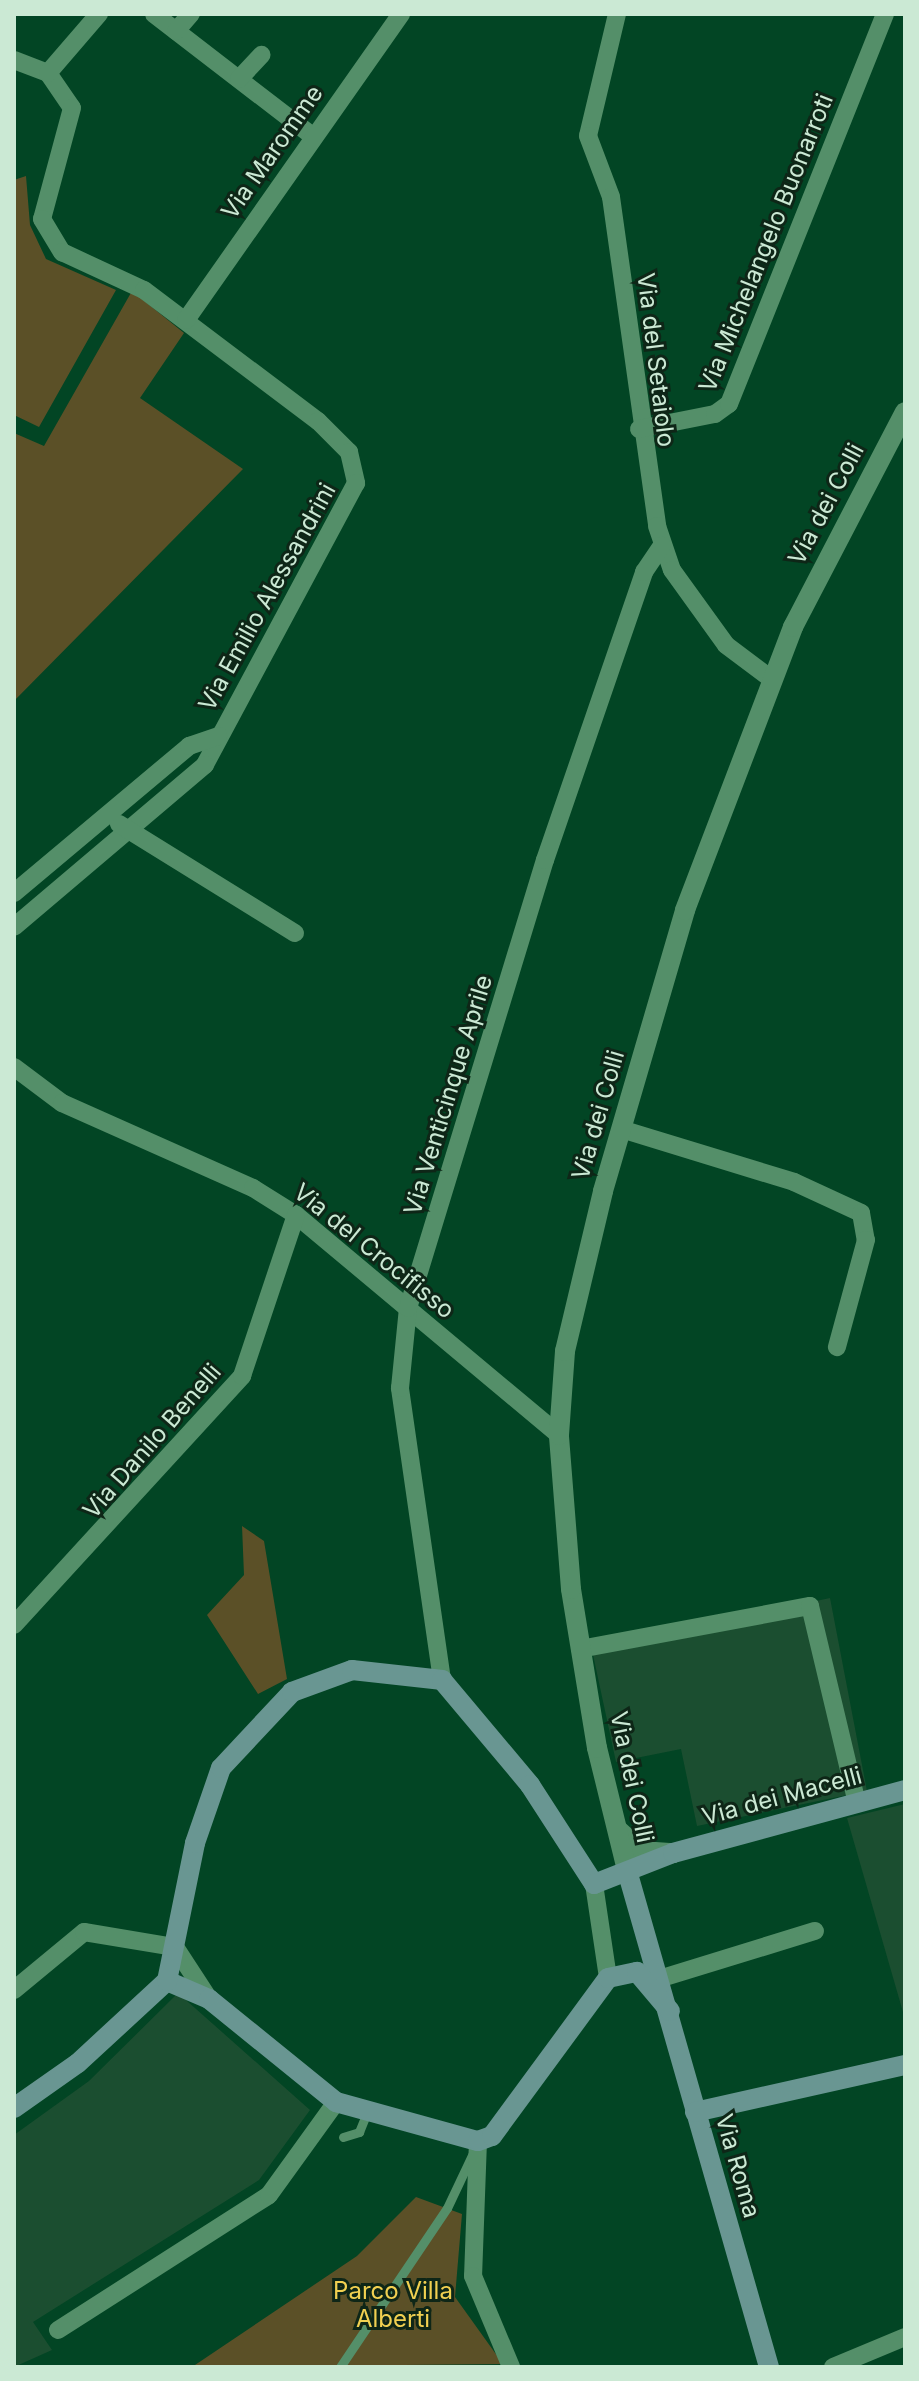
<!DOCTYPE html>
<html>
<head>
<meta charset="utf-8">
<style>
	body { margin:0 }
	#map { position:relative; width:919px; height:2381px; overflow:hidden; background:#024524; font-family:Inter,sans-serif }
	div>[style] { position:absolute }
	.built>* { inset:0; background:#1b4e30 }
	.green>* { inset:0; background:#5b5027 }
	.service>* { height:9px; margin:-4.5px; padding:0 4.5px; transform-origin:4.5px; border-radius:4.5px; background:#548f69 }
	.minor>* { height:18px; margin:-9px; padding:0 9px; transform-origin:9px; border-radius:9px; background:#548f69 }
	.tertiary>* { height:20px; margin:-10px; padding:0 10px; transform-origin:10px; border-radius:10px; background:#548f69 }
	.secondary>* { height:20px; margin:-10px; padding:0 10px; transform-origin:10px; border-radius:10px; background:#699692 }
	span { translate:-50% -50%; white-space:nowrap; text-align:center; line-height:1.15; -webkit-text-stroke:6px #0e2617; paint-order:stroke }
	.street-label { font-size:24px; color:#cbe9d4 }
	.park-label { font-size:24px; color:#f1d051 }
	.frame { position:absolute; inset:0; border:16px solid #cbe9d4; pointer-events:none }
</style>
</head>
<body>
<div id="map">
	<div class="built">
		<div style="clip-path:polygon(830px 1598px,867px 1791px,697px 1826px,681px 1749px,616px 1762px,592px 1650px)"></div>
		<div style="clip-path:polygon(905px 1804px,905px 2019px,847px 1818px)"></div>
		<div style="clip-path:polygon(178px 1993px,310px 2110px,259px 2180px,33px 2322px,52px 2350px,14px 2367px,14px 2135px,89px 2081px)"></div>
	</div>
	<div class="green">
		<div style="clip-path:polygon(26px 176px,30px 225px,46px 259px,116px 290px,39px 427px,14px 415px,14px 180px)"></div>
		<div style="clip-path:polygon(132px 291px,184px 333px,140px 398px,243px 469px,14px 701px,14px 433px,44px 446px)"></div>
		<div style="clip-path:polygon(242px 1526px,264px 1541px,287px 1679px,258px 1694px,207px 1615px,244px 1575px)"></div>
		<div style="clip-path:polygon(416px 2197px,462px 2214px,455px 2297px,503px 2364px,192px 2367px,357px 2256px)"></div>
	</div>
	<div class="service">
		<div style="left:343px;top:2137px;width:17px;rotate:-17deg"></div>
		<div style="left:359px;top:2132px;width:22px;rotate:-68deg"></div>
		<div style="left:340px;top:2367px;width:192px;rotate:-56.1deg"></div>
		<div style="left:447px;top:2208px;width:59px;rotate:-64.7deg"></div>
	</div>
	<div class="minor">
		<div style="left:154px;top:14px;width:197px;rotate:37.6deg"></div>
		<div style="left:617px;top:14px;width:125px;rotate:103.4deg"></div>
		<div style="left:588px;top:136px;width:65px;rotate:69.3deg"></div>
		<div style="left:611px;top:197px;width:332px;rotate:82deg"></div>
		<div style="left:657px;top:526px;width:46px;rotate:71.2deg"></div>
		<div style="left:672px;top:570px;width:92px;rotate:54.2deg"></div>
		<div style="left:726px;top:645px;width:55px;rotate:36.9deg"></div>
		<div style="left:176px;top:31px;width:23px;rotate:-49deg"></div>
		<div style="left:14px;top:60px;width:36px;rotate:21deg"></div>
		<div style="left:48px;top:73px;width:42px;rotate:55.6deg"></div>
		<div style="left:72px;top:108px;width:115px;rotate:105.1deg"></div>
		<div style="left:42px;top:219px;width:39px;rotate:59deg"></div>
		<div style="left:62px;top:252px;width:90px;rotate:24.9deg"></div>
		<div style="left:144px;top:290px;width:218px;rotate:37deg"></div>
		<div style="left:318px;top:421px;width:44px;rotate:45deg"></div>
		<div style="left:349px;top:452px;width:32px;rotate:77deg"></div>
		<div style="left:356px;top:483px;width:320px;rotate:118.2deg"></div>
		<div style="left:205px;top:765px;width:250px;rotate:139.7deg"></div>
		<div style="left:48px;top:73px;width:78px;rotate:-49.2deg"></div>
		<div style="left:239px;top:79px;width:33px;rotate:-47deg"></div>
		<div style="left:186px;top:320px;width:374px;rotate:-54.9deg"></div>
		<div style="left:639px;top:429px;width:77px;rotate:-11.2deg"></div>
		<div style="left:715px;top:414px;width:17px;rotate:-36deg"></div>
		<div style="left:729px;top:404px;width:420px;rotate:-68.2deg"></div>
		<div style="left:119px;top:824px;width:207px;rotate:31.8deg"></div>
		<div style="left:14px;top:893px;width:229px;rotate:-40deg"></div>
		<div style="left:189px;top:746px;width:31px;rotate:-19deg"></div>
		<div style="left:14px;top:1067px;width:60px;rotate:36.9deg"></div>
		<div style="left:62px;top:1103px;width:209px;rotate:24deg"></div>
		<div style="left:253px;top:1188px;width:51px;rotate:32.1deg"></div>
		<div style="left:296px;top:1215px;width:343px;rotate:39.9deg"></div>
		<div style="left:621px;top:1129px;width:181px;rotate:17deg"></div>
		<div style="left:794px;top:1182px;width:74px;rotate:24.8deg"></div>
		<div style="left:861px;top:1213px;width:27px;rotate:80deg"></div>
		<div style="left:866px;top:1240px;width:111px;rotate:105.2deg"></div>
		<div style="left:14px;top:1625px;width:338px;rotate:-47.5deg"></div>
		<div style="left:242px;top:1376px;width:170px;rotate:-71.5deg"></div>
		<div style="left:580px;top:1649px;width:234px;rotate:-10.6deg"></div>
		<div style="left:810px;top:1606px;width:203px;rotate:76.6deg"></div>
		<div style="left:442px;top:1680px;width:295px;rotate:-98.2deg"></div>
		<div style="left:400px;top:1388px;width:80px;rotate:-84.3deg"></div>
		<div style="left:408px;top:1308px;width:468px;rotate:-73deg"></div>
		<div style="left:545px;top:860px;width:305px;rotate:-71deg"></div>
		<div style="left:644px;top:572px;width:32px;rotate:-56deg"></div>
		<div style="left:594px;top:1884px;width:95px;rotate:81.5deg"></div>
		<div style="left:662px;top:1978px;width:160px;rotate:-17.1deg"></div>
		<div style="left:14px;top:1990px;width:91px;rotate:-39.6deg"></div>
		<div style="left:84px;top:1932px;width:92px;rotate:9.4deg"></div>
		<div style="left:175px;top:1947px;width:62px;rotate:56.8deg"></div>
		<div style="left:478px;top:2141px;width:135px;rotate:92.1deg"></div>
		<div style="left:473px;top:2276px;width:99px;rotate:67.3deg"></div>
		<div style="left:58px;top:2330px;width:250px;rotate:-32.6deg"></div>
		<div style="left:269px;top:2195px;width:115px;rotate:-54.2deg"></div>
		<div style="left:833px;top:2367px;width:78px;rotate:-22.6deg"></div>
	</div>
	<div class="tertiary">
		<div style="left:618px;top:1830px;width:31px;rotate:42deg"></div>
		<div style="left:641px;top:1851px;width:32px;rotate:4deg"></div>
		<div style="left:628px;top:1874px;width:130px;rotate:-103.8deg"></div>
		<div style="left:597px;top:1748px;width:161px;rotate:-99.3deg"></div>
		<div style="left:571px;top:1589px;width:154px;rotate:-94.5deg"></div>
		<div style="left:559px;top:1435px;width:84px;rotate:-85.9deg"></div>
		<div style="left:565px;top:1351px;width:164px;rotate:-76.6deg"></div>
		<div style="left:603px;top:1191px;width:293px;rotate:-73.7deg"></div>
		<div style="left:685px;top:910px;width:303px;rotate:-69.1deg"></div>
		<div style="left:793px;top:627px;width:242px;rotate:-62.5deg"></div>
	</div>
	<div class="secondary">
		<div style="left:628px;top:1874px;width:513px;rotate:74.04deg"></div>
		<div style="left:167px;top:1981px;width:46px;rotate:23.2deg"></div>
		<div style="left:209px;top:1999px;width:164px;rotate:39deg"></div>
		<div style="left:336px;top:2102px;width:147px;rotate:15.4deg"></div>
		<div style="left:478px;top:2141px;width:15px;rotate:-20deg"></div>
		<div style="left:492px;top:2136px;width:196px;rotate:-53.7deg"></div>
		<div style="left:608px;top:1978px;width:30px;rotate:-12deg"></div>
		<div style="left:637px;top:1972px;width:51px;rotate:49.8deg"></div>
		<div style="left:14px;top:2108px;width:78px;rotate:-35.1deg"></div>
		<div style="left:78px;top:2063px;width:121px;rotate:-42.7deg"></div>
		<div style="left:167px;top:1981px;width:141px;rotate:-78.5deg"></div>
		<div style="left:195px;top:1843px;width:79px;rotate:-70.9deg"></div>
		<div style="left:221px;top:1768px;width:104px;rotate:-46.9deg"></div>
		<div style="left:292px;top:1692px;width:64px;rotate:-20.1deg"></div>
		<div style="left:352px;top:1670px;width:91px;rotate:6.3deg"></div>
		<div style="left:442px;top:1680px;width:137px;rotate:50deg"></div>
		<div style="left:530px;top:1785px;width:118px;rotate:57.1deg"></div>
		<div style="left:594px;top:1884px;width:85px;rotate:-21.4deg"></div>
		<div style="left:673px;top:1853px;width:240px;rotate:-15.2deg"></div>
		<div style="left:695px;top:2112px;width:215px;rotate:-12.6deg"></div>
	</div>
	<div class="street-label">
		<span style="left:272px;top:152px;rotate:-55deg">Via Maromme</span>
		<span style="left:766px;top:243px;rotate:-68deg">Via Michelangelo Buonarroti</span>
		<span style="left:656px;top:360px;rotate:83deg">Via del Setaiolo</span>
		<span style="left:826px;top:504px;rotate:-62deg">Via dei Colli</span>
		<span style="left:267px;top:597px;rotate:-61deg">Via Emilio Alessandrini</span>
		<span style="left:448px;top:1095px;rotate:-73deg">Via Venticinque Aprile</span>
		<span style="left:598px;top:1115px;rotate:-74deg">Via dei Colli</span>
		<span style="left:374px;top:1251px;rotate:39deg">Via del Crocifisso</span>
		<span style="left:152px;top:1441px;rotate:-49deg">Via Danilo Benelli</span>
		<span style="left:632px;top:1777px;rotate:78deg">Via dei Colli</span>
		<span style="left:782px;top:1796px;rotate:-15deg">Via dei Macelli</span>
		<span style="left:738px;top:2166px;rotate:74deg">Via Roma</span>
	</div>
	<div class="park-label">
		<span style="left:393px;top:2305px">Parco Villa<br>Alberti</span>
	</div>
	<div class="frame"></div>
</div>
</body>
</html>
